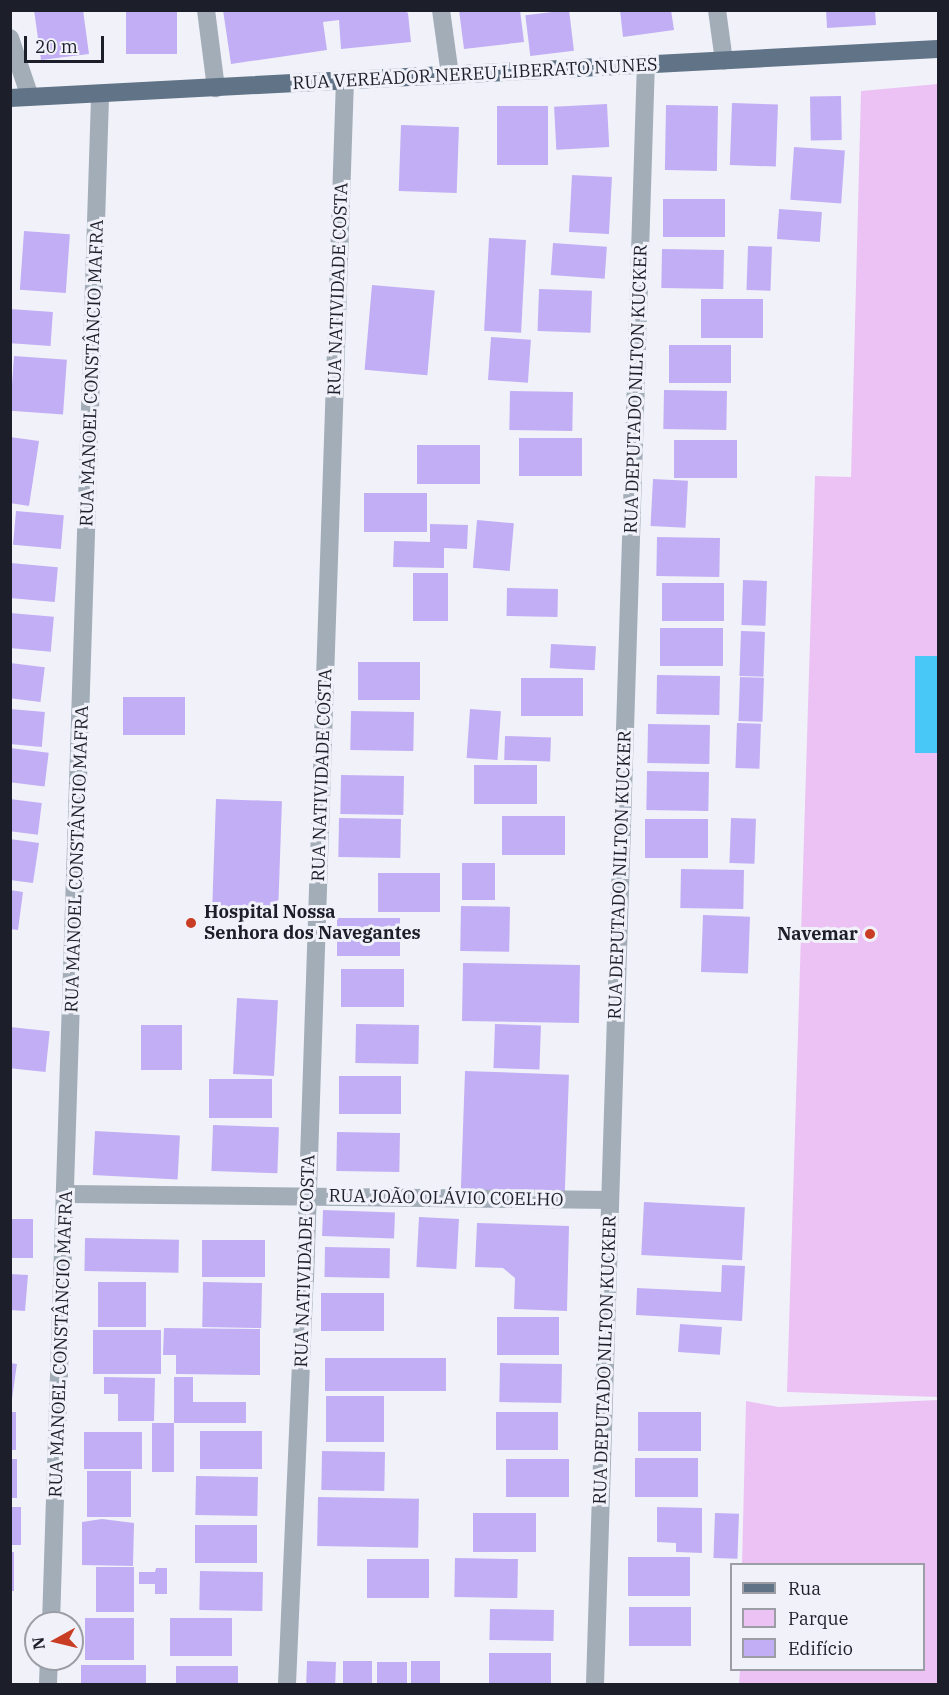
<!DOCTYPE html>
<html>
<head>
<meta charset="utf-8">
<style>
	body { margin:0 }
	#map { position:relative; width:949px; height:1695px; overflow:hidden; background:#f1f2f9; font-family:"IBM Plex Serif",serif }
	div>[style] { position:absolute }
	.green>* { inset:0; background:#ecc2f4 }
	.water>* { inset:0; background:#48c8f6; transform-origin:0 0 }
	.building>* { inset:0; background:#c2aef5; transform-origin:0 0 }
	.minor>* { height:18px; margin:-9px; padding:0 9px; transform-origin:9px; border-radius:9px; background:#a2adb8 }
	.major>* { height:18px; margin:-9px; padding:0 9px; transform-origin:9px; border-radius:9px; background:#607387 }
	.dots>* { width:16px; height:16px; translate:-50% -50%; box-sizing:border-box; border:3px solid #f1f2f9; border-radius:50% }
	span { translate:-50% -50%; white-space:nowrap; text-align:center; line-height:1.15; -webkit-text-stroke:6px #f1f2f9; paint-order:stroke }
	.street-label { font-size:18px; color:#1c1f2a }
	.poi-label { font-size:18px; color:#1c1f2a; font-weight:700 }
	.left { translate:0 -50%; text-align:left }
	.right { translate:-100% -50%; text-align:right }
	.frame { position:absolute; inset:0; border:12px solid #1c1f2a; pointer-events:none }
	.legend { position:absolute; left:730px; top:1563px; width:195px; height:108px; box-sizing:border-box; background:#f1f2f9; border:2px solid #9c9ea6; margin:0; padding:8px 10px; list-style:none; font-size:18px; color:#1c1f2a }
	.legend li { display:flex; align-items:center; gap:12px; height:30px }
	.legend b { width:30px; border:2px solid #9c9ea6 }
	.north { position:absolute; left:24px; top:1611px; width:60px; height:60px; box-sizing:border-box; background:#f1f2f9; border:2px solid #9c9ea6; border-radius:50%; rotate:262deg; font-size:16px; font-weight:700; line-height:24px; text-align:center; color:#1c1f2a }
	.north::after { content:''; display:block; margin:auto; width:21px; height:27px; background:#c83d24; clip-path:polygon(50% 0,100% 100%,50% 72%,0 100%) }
	.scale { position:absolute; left:24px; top:36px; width:80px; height:27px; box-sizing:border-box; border:3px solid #1c1f2a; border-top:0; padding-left:8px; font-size:18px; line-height:21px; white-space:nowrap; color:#1c1f2a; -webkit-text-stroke:4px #f1f2f9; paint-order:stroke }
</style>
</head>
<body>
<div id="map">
	<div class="green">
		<div style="clip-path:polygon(938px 84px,938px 1397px,787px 1392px,815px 476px,851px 477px,861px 91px)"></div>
		<div style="clip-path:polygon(938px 1400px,938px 1684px,739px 1684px,740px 1670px,924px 1670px,924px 1564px,742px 1564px,746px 1401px,779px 1407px)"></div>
	</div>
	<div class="water">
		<div style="left:915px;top:656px;width:23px;height:97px"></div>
	</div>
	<div class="building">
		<div style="clip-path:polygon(34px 10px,83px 10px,89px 54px,41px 60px)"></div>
		<div style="left:126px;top:10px;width:51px;height:44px"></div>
		<div style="clip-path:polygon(223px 10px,402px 10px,408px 13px,411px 42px,341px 49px,339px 20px,323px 22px,327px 50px,231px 64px)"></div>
		<div style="clip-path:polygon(459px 10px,520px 10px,524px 42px,464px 49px)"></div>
		<div style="left:569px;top:10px;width:41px;height:44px;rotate:83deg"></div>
		<div style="clip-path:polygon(620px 10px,671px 10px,674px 30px,623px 37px)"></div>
		<div style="clip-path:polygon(826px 10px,875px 10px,876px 25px,827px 28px)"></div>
		<div style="left:841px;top:96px;width:44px;height:31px;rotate:89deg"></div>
		<div style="left:732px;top:103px;width:46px;height:62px;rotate:2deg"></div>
		<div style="left:607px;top:104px;width:43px;height:53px;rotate:87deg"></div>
		<div style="left:666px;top:105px;width:52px;height:65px;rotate:1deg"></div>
		<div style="left:497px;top:106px;width:51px;height:59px"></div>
		<div style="left:401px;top:125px;width:58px;height:66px;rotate:2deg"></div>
		<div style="left:794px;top:147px;width:51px;height:53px;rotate:4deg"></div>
		<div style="left:572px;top:175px;width:40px;height:57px;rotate:3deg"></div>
		<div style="left:663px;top:199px;width:62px;height:38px"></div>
		<div style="left:779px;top:209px;width:43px;height:30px;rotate:4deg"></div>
		<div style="left:24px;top:231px;width:46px;height:59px;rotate:4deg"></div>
		<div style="left:489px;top:238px;width:37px;height:93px;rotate:3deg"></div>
		<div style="left:553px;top:243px;width:54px;height:32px;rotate:4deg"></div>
		<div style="left:748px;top:246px;width:24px;height:44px;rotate:2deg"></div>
		<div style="left:662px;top:249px;width:62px;height:39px;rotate:1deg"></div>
		<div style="left:372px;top:285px;width:63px;height:85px;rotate:5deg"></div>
		<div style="left:539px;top:289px;width:53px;height:42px;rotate:2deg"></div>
		<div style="left:701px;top:299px;width:62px;height:39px"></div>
		<div style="left:10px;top:309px;width:43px;height:34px;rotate:4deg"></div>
		<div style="left:491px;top:337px;width:40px;height:43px;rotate:4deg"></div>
		<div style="left:669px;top:345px;width:62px;height:38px"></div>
		<div style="left:14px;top:356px;width:53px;height:55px;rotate:4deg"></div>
		<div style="left:664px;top:390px;width:63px;height:39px;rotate:1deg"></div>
		<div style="left:510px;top:391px;width:63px;height:39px;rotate:1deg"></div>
		<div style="clip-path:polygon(10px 437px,39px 441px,29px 506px,10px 503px)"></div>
		<div style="left:519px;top:438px;width:63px;height:38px"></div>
		<div style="left:674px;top:440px;width:63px;height:38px"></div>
		<div style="left:417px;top:445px;width:63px;height:39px"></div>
		<div style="left:653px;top:479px;width:35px;height:47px;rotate:3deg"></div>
		<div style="left:364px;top:493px;width:63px;height:39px"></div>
		<div style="left:16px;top:511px;width:48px;height:34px;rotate:5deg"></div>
		<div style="left:477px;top:520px;width:37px;height:48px;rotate:5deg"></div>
		<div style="clip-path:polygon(430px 524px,468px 525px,467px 549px,444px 548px,444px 568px,393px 567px,394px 541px,430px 542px)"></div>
		<div style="left:657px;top:537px;width:63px;height:39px;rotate:1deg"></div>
		<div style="left:10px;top:563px;width:48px;height:35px;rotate:5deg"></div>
		<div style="left:413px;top:573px;width:35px;height:48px"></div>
		<div style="left:743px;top:580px;width:24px;height:45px;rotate:2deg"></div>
		<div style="left:662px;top:583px;width:62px;height:38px"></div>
		<div style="left:507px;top:588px;width:51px;height:28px;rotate:1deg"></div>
		<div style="left:10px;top:613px;width:44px;height:35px;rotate:5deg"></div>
		<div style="left:660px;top:628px;width:63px;height:38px"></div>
		<div style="left:741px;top:631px;width:24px;height:45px;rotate:2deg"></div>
		<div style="left:551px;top:644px;width:45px;height:24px;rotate:3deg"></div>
		<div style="left:358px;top:662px;width:62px;height:38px"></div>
		<div style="left:10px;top:663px;width:35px;height:35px;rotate:7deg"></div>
		<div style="left:657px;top:675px;width:63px;height:39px;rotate:1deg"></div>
		<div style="left:740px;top:677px;width:24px;height:44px;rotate:2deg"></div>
		<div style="left:521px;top:678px;width:62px;height:38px"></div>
		<div style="left:123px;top:697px;width:62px;height:38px"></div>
		<div style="left:10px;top:709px;width:35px;height:35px;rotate:5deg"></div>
		<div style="left:470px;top:709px;width:31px;height:49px;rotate:4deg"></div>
		<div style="left:351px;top:711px;width:63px;height:39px;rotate:1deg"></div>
		<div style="left:737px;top:723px;width:24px;height:45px;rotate:2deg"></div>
		<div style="left:648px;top:724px;width:62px;height:39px;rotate:1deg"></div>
		<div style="left:505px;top:736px;width:46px;height:24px;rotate:2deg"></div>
		<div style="left:10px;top:748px;width:39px;height:34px;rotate:7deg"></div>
		<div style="left:474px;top:765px;width:63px;height:39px"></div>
		<div style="left:647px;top:771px;width:62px;height:39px;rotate:1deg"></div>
		<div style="left:341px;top:775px;width:63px;height:39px;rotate:1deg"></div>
		<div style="left:10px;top:799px;width:32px;height:32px;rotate:7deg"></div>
		<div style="left:216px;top:799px;width:66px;height:116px;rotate:2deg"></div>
		<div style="left:502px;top:816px;width:63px;height:39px"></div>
		<div style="left:339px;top:818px;width:62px;height:39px;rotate:1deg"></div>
		<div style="left:731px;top:818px;width:25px;height:45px;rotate:2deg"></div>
		<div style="left:645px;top:819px;width:63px;height:39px"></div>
		<div style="clip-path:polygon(10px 839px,39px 843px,33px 883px,10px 880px)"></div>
		<div style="left:462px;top:863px;width:33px;height:37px"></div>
		<div style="left:681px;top:869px;width:63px;height:39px;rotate:1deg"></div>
		<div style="left:378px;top:873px;width:62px;height:39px"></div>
		<div style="clip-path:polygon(10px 890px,23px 892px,18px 930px,10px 929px)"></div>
		<div style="left:461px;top:906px;width:49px;height:45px;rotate:1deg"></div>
		<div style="left:703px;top:915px;width:47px;height:57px;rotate:2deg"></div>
		<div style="left:337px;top:918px;width:63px;height:38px"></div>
		<div style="left:463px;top:963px;width:117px;height:58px;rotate:1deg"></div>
		<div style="left:341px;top:969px;width:63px;height:38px"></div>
		<div style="left:237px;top:998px;width:41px;height:76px;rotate:3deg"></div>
		<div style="left:356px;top:1024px;width:63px;height:39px;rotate:1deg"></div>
		<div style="left:495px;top:1024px;width:46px;height:44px;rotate:2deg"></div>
		<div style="left:141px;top:1025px;width:41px;height:45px"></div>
		<div style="left:10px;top:1027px;width:40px;height:41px;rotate:6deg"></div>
		<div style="left:465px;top:1071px;width:104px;height:119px;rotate:2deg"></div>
		<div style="left:339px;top:1076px;width:62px;height:38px"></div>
		<div style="left:209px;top:1079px;width:63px;height:39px"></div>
		<div style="left:213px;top:1125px;width:66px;height:46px;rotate:2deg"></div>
		<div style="left:95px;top:1131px;width:85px;height:44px;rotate:3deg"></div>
		<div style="left:337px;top:1132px;width:63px;height:39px;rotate:1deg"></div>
		<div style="left:644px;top:1202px;width:101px;height:53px;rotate:3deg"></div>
		<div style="left:323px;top:1210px;width:72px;height:26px;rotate:2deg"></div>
		<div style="left:419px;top:1217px;width:40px;height:50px;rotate:3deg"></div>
		<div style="left:10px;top:1219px;width:23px;height:39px"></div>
		<div style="clip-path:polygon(477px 1223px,569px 1226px,567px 1311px,514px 1309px,515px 1278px,503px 1268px,475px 1267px)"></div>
		<div style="left:85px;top:1238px;width:94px;height:33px;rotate:1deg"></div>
		<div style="left:202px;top:1240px;width:63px;height:37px"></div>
		<div style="left:325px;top:1247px;width:65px;height:30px;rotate:1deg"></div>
		<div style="clip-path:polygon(722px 1265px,745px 1266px,742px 1321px,636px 1315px,637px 1288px,721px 1292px)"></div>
		<div style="clip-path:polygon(10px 1274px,28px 1275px,25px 1311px,10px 1310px)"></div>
		<div style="left:98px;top:1282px;width:48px;height:45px"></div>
		<div style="left:203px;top:1282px;width:59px;height:45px;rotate:1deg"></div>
		<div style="left:321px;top:1293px;width:63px;height:38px"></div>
		<div style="left:497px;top:1317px;width:62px;height:38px"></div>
		<div style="left:680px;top:1324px;width:42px;height:28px;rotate:4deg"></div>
		<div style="clip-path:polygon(164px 1328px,260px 1329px,260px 1375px,176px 1374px,176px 1355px,163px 1355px)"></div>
		<div style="left:93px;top:1330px;width:68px;height:44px"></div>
		<div style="left:325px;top:1358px;width:121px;height:33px"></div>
		<div style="left:10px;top:1363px;width:7px;height:39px;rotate:8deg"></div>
		<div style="left:500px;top:1363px;width:62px;height:39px;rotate:1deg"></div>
		<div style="clip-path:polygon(104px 1377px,155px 1378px,154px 1421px,118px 1421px,118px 1394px,104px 1394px)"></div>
		<div style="clip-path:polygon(174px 1377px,193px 1377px,193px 1402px,246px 1402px,246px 1423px,174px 1423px)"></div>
		<div style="left:326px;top:1396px;width:58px;height:46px"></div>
		<div style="left:10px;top:1412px;width:6px;height:38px"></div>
		<div style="left:496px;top:1412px;width:62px;height:38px"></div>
		<div style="left:638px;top:1412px;width:63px;height:39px"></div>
		<div style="left:152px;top:1423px;width:22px;height:49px"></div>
		<div style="left:200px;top:1431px;width:62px;height:38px"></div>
		<div style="left:84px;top:1432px;width:58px;height:37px"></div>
		<div style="left:322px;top:1451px;width:63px;height:39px;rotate:1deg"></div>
		<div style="left:635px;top:1458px;width:63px;height:39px"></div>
		<div style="left:10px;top:1459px;width:7px;height:39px"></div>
		<div style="left:506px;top:1459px;width:63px;height:38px"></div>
		<div style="left:87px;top:1471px;width:44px;height:46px"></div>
		<div style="left:196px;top:1476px;width:62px;height:39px;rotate:1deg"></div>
		<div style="left:318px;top:1497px;width:101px;height:49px;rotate:1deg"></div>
		<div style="left:10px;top:1507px;width:11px;height:38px"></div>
		<div style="clip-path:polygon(657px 1507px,702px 1508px,702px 1553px,676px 1552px,676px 1543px,657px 1542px)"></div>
		<div style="left:473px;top:1513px;width:63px;height:39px"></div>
		<div style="left:715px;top:1513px;width:24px;height:45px;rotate:2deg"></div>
		<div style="clip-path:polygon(102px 1519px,134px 1523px,133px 1566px,82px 1565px,82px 1522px)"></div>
		<div style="left:195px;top:1525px;width:62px;height:38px"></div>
		<div style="left:10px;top:1552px;width:4px;height:39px"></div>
		<div style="left:628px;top:1557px;width:62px;height:39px"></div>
		<div style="left:455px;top:1558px;width:63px;height:39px;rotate:1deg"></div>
		<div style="left:367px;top:1559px;width:62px;height:39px"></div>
		<div style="left:96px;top:1567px;width:38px;height:45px"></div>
		<div style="clip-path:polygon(156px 1568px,167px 1568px,167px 1594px,155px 1594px,155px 1584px,139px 1584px,139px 1572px,155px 1572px)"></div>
		<div style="left:200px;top:1571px;width:63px;height:39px;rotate:1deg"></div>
		<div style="left:629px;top:1607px;width:62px;height:39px"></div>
		<div style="left:490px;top:1609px;width:64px;height:31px;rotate:1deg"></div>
		<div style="left:85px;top:1618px;width:49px;height:42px"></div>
		<div style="left:170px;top:1618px;width:62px;height:38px"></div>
		<div style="left:489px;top:1653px;width:62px;height:31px"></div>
		<div style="left:307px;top:1661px;width:29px;height:23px;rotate:2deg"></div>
		<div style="left:343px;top:1661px;width:29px;height:23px"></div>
		<div style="left:411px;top:1661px;width:29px;height:23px"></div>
		<div style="left:377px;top:1662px;width:30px;height:22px"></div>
		<div style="left:81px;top:1665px;width:65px;height:19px"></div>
		<div style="left:176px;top:1666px;width:62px;height:18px"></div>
	</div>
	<div class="minor">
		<div style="left:206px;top:10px;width:79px;rotate:82.7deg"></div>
		<div style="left:441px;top:10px;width:66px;rotate:82.1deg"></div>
		<div style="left:717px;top:10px;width:51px;rotate:82.2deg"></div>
		<div style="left:10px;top:38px;width:62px;rotate:71.3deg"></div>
		<div style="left:66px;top:1194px;width:544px;rotate:0.63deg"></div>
		<div style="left:51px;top:1623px;width:1530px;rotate:-88.16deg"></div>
		<div style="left:48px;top:1684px;width:25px;rotate:-88deg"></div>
		<div style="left:287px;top:1684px;width:405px;rotate:-87.5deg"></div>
		<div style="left:305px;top:1279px;width:1199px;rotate:-88.09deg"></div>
		<div style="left:595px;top:1684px;width:1620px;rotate:-88.2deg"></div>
	</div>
	<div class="major">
		<div style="left:10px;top:98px;width:929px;rotate:-3.02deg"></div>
	</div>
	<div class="dots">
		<div style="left:191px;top:923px;background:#c83d24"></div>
		<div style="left:870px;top:934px;background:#c83d24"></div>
	</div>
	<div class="street-label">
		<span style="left:475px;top:74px;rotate:-3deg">RUA VEREADOR NEREU LIBERATO NUNES</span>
		<span style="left:338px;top:289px;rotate:-88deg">RUA NATIVIDADE COSTA</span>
		<span style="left:92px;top:373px;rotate:-88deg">RUA MANOEL CONSTÂNCIO MAFRA</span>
		<span style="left:636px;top:389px;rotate:-88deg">RUA DEPUTADO NILTON KUCKER</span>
		<span style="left:322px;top:775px;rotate:-88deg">RUA NATIVIDADE COSTA</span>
		<span style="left:77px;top:859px;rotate:-88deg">RUA MANOEL CONSTÂNCIO MAFRA</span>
		<span style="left:620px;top:875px;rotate:-88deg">RUA DEPUTADO NILTON KUCKER</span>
		<span style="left:446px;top:1198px;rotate:1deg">RUA JOÃO OLÁVIO COELHO</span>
		<span style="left:305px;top:1261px;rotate:-88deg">RUA NATIVIDADE COSTA</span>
		<span style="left:61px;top:1344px;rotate:-88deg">RUA MANOEL CONSTÂNCIO MAFRA</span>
		<span style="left:605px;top:1360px;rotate:-88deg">RUA DEPUTADO NILTON KUCKER</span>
	</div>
	<div class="poi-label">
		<span class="left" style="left:204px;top:923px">Hospital Nossa<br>Senhora dos Navegantes</span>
		<span class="right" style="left:858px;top:934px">Navemar</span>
	</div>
	<div class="frame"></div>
	<ul class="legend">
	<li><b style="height:8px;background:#607387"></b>Rua</li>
	<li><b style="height:16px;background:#ecc2f4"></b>Parque</li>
	<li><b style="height:16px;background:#c2aef5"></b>Edifício</li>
	</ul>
	<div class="north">N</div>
	<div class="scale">20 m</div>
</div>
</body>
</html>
